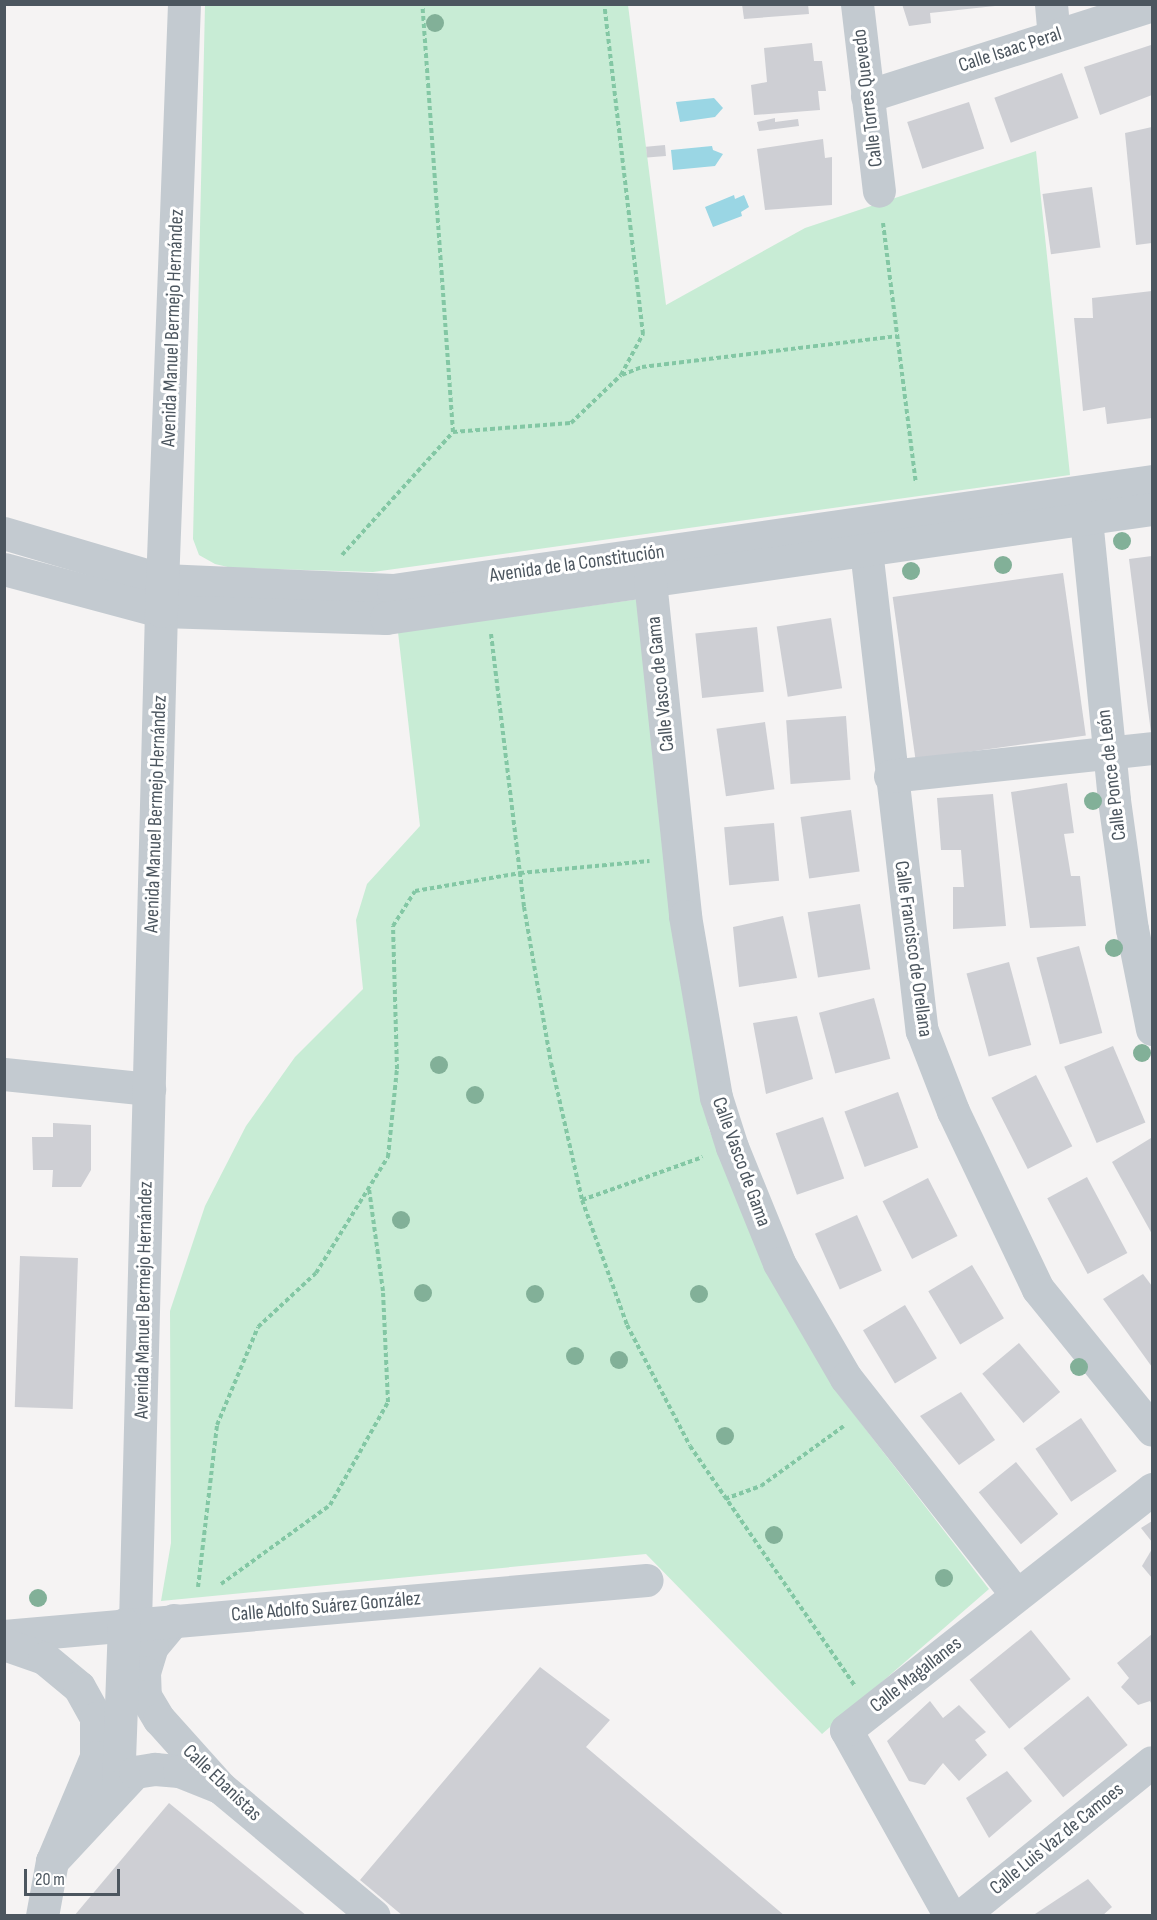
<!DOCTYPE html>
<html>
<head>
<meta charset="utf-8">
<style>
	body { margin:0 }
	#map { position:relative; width:1157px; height:1920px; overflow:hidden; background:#f5f3f3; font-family:"Sofia Sans Condensed",sans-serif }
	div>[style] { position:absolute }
	.green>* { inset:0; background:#c8ecd5 }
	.water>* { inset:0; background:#9ad6e4 }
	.building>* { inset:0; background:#cecfd4; transform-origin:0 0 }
	.path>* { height:4px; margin-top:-2px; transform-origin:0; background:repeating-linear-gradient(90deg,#83c7a4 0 4.5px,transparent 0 7.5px) }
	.minor>* { height:33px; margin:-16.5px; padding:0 16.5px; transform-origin:16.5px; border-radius:16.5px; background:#c3cad0 }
	.trees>* { width:18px; height:18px; margin:-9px; border-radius:50%; background:#82b098 }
	span { translate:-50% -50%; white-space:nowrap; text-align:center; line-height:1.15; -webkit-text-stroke:6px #fff; paint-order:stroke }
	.street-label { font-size:20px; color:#4c565f }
	.frame { position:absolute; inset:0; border:6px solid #4c565f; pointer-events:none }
	.scale { position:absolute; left:24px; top:1869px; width:96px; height:27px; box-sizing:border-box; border:3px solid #4c565f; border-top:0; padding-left:8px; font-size:18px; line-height:21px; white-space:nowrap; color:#4c565f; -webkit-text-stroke:4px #fff; paint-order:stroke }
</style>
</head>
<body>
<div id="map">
	<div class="green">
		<div style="clip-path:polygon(205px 5px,628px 5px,666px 305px,805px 228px,1036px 151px,1070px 475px,373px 572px,232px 568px,215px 564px,199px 555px,193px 539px)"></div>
		<div style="clip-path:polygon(640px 599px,671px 911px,709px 1129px,769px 1273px,840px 1396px,989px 1589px,822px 1734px,646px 1554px,161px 1601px,171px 1543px,170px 1311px,205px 1206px,246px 1126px,295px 1057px,363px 989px,356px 920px,367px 884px,420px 826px,398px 632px)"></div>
	</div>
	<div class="water">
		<div style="clip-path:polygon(714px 98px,723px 108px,715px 117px,680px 122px,676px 102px)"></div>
		<div style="clip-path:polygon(712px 146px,713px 150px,723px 154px,715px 166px,673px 170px,671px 150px)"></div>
		<div style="clip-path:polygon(734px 195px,735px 199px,744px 195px,749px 207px,741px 212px,742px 216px,713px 227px,705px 207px)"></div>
	</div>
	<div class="building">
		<div style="clip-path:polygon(742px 4px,808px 4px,809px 14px,744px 19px)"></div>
		<div style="clip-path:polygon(902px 4px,995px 4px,995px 6px,930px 13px,931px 23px,909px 26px)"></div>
		<div style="clip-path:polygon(812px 43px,814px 61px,822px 61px,826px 91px,818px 91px,820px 110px,754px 115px,751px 85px,767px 82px,764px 48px)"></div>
		<div style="clip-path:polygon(1151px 45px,1152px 95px,1100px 115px,1084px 67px)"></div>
		<div style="left:1062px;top:73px;width:48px;height:72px;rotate:70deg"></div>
		<div style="left:969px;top:102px;width:49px;height:65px;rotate:72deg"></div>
		<div style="clip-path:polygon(775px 118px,775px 122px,798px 119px,799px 126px,759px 131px,757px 122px)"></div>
		<div style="clip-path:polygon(1152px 127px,1152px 243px,1136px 245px,1125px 133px)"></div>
		<div style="clip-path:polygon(823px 139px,825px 158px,832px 157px,832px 205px,765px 210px,757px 149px)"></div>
		<div style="left:665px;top:145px;width:11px;height:19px;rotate:85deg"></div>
		<div style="left:1092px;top:187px;width:61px;height:50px;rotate:82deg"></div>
		<div style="clip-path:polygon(1152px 291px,1152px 418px,1107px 424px,1105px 407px,1083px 411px,1074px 318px,1093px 318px,1092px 298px)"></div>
		<div style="clip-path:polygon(1152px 556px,1152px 733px,1151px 733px,1129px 559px)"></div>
		<div style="left:1063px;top:573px;width:164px;height:172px;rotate:82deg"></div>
		<div style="left:831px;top:618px;width:71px;height:55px;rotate:81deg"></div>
		<div style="left:757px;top:627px;width:65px;height:62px;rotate:84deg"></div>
		<div style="left:846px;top:716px;width:64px;height:60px;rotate:86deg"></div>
		<div style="left:765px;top:722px;width:68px;height:49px;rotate:82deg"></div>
		<div style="clip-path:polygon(1067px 783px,1074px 833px,1064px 834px,1071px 876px,1080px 876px,1086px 926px,1030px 928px,1011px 792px)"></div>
		<div style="clip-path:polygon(993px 794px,1006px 926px,953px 929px,953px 887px,964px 887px,961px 850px,941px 850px,937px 798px)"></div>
		<div style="left:851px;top:810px;width:62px;height:51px;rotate:82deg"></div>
		<div style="left:774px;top:823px;width:58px;height:50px;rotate:85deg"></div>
		<div style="left:860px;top:904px;width:66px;height:53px;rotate:81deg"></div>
		<div style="clip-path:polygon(783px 916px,797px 978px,739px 987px,733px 927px)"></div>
		<div style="left:1079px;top:946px;width:90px;height:44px;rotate:75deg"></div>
		<div style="left:1009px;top:962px;width:86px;height:44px;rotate:75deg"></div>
		<div style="left:874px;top:998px;width:63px;height:57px;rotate:75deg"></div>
		<div style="clip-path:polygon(797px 1016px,813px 1079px,766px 1094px,753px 1023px)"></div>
		<div style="left:1113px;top:1046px;width:83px;height:53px;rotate:67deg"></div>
		<div style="left:1036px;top:1075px;width:80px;height:50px;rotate:63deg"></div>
		<div style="left:898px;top:1092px;width:59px;height:57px;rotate:70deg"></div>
		<div style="left:823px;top:1117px;width:65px;height:50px;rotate:71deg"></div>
		<div style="clip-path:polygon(53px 1123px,91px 1125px,91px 1170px,81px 1187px,52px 1187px,53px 1170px,33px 1170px,32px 1137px,53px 1137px)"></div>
		<div style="clip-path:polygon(1151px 1138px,1152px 1140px,1152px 1234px,1112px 1162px)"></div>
		<div style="left:1087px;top:1177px;width:86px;height:45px;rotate:62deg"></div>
		<div style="left:928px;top:1178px;width:65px;height:51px;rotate:63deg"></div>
		<div style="left:857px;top:1215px;width:61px;height:46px;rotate:66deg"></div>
		<div style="left:20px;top:1256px;width:58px;height:151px;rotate:2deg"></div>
		<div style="left:972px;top:1265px;width:62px;height:51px;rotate:59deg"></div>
		<div style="clip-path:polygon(1143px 1274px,1152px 1286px,1152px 1367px,1103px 1299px)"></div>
		<div style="left:905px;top:1305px;width:62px;height:49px;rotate:59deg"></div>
		<div style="left:1019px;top:1343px;width:64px;height:48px;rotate:50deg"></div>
		<div style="clip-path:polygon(961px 1392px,995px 1440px,959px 1465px,920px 1416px)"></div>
		<div style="left:1081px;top:1418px;width:64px;height:55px;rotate:56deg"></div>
		<div style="left:1016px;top:1462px;width:67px;height:48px;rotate:51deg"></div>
		<div style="clip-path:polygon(1152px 1521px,1152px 1542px,1141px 1528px)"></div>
		<div style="clip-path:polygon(1152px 1549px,1152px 1578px,1142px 1566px)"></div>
		<div style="left:1031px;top:1630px;width:63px;height:79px;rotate:51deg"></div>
		<div style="clip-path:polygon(1152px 1634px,1152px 1705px,1150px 1701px,1138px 1705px,1121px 1687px,1129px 1678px,1117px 1663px)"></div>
		<div style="clip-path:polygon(540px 1667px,610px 1720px,586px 1747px,785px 1916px,403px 1916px,360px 1880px)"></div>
		<div style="left:1088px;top:1696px;width:63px;height:83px;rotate:51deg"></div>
		<div style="clip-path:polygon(930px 1701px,943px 1718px,959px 1705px,986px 1732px,975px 1740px,987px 1755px,959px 1781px,943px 1763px,925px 1785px,909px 1781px,887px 1741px)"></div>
		<div style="clip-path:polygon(1007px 1771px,1032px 1801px,989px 1838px,966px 1798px)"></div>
		<div style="clip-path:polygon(169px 1803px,307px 1916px,74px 1916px)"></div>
		<div style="clip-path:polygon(1088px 1879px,1112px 1907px,1102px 1916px,1032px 1916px)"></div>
	</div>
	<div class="path">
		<div style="left:883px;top:223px;width:262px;rotate:82.8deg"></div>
		<div style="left:622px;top:375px;width:22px;rotate:-22deg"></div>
		<div style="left:642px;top:367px;width:257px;rotate:-6.9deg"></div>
		<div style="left:453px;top:432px;width:118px;rotate:-4.4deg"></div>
		<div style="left:571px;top:423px;width:69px;rotate:-43.8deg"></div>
		<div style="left:621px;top:375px;width:47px;rotate:-61.8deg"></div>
		<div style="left:643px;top:334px;width:332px;rotate:-96.7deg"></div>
		<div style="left:342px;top:555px;width:166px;rotate:-47.9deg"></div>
		<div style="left:453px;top:432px;width:429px;rotate:-94.1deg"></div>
		<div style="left:491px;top:634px;width:275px;rotate:83.1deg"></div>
		<div style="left:524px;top:907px;width:158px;rotate:80.2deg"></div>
		<div style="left:551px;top:1063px;width:140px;rotate:77.2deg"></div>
		<div style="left:582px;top:1200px;width:133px;rotate:70.2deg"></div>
		<div style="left:627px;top:1325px;width:136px;rotate:62.5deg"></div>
		<div style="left:690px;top:1446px;width:290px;rotate:55.5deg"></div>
		<div style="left:582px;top:1200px;width:128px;rotate:-19.6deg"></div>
		<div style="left:725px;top:1499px;width:38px;rotate:-20deg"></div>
		<div style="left:761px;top:1486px;width:102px;rotate:-35.9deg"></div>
		<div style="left:221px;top:1584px;width:135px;rotate:-35.9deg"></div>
		<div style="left:330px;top:1505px;width:118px;rotate:-60.6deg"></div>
		<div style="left:388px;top:1402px;width:111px;rotate:-92.6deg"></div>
		<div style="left:383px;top:1291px;width:103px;rotate:-97.8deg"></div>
		<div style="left:198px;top:1587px;width:163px;rotate:-83.3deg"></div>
		<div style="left:217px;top:1425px;width:106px;rotate:-67.3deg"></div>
		<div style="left:258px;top:1327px;width:79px;rotate:-43deg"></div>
		<div style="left:316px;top:1273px;width:137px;rotate:-58.2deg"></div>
		<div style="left:388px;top:1157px;width:88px;rotate:-84.2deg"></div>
		<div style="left:397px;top:1069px;width:143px;rotate:-91.6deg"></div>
		<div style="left:393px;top:926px;width:41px;rotate:-57.8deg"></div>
		<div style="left:415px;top:891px;width:107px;rotate:-9.7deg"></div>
		<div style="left:520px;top:873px;width:130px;rotate:-5.3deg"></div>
	</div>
	<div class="minor">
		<div style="left:857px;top:4px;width:188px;rotate:83.3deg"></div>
		<div style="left:1051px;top:4px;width:32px;rotate:85deg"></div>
		<div style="left:867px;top:96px;width:299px;rotate:-17.7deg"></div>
		<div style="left:1086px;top:519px;width:282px;rotate:84.3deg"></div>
		<div style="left:1114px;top:800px;width:130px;rotate:82.1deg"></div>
		<div style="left:1132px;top:929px;width:102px;rotate:78.7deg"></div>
		<div style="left:4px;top:533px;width:166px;rotate:16.5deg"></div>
		<div style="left:163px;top:580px;width:230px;rotate:2.5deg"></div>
		<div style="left:393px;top:590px;width:767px;rotate:-8.17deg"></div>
		<div style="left:866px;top:550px;width:484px;rotate:83.4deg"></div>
		<div style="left:922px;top:1031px;width:86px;rotate:68.8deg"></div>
		<div style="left:953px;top:1111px;width:197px;rotate:64.5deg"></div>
		<div style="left:1038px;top:1289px;width:181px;rotate:51deg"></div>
		<div style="left:4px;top:569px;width:163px;rotate:15deg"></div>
		<div style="left:161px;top:611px;width:225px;rotate:1.8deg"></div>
		<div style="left:386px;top:618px;width:774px;rotate:-8.1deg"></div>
		<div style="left:650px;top:581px;width:337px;rotate:84deg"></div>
		<div style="left:685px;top:916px;width:184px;rotate:80.3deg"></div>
		<div style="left:716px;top:1097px;width:52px;rotate:72.3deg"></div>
		<div style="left:732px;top:1147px;width:125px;rotate:67.9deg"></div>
		<div style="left:779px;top:1263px;width:133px;rotate:59.8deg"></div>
		<div style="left:846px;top:1378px;width:276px;rotate:51.8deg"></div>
		<div style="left:890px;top:776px;width:263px;rotate:-6.1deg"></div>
		<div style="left:4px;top:1074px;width:146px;rotate:5.9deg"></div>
		<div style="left:174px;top:1620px;width:34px;rotate:130deg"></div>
		<div style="left:152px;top:1646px;width:27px;rotate:107deg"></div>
		<div style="left:144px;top:1672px;width:24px;rotate:88deg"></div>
		<div style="left:145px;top:1696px;width:27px;rotate:59deg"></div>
		<div style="left:159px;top:1719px;width:93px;rotate:48.1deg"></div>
		<div style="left:221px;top:1788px;width:199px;rotate:39.9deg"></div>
		<div style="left:135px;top:1623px;width:1012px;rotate:-88.53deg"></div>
		<div style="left:161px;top:611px;width:607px;rotate:-87.83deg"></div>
		<div style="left:4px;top:1636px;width:645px;rotate:-4.98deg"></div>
		<div style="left:4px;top:1644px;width:42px;rotate:19.3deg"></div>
		<div style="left:44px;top:1658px;width:45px;rotate:39.6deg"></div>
		<div style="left:79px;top:1687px;width:35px;rotate:61deg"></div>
		<div style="left:96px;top:1718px;width:39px;rotate:90deg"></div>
		<div style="left:96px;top:1757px;width:113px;rotate:112.9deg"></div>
		<div style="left:118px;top:1787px;width:163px;rotate:-87.9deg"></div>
		<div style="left:42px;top:1916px;width:56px;rotate:-79.7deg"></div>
		<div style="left:52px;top:1861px;width:122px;rotate:-47deg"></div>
		<div style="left:135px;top:1772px;width:20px;rotate:-9deg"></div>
		<div style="left:155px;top:1769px;width:24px;rotate:5deg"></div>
		<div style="left:179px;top:1771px;width:41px;rotate:21.5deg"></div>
		<div style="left:950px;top:1916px;width:213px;rotate:-119.2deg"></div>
		<div style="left:846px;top:1730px;width:390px;rotate:-38.2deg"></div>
		<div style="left:961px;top:1916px;width:245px;rotate:-38.9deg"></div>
	</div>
	<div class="trees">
		<div style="left:435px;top:23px"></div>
		<div style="left:1122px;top:541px"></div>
		<div style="left:1003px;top:565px"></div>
		<div style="left:911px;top:571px"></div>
		<div style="left:1093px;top:801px"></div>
		<div style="left:1114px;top:948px"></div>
		<div style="left:1142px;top:1053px"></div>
		<div style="left:439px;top:1065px"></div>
		<div style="left:475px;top:1095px"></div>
		<div style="left:401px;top:1220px"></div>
		<div style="left:423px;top:1293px"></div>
		<div style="left:535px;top:1294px"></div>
		<div style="left:699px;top:1294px"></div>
		<div style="left:575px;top:1356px"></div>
		<div style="left:619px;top:1360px"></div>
		<div style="left:1079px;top:1367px"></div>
		<div style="left:725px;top:1436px"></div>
		<div style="left:774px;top:1535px"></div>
		<div style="left:944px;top:1578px"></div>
		<div style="left:38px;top:1598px"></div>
	</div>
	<div class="street-label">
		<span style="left:1010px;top:50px;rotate:-18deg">Calle Isaac Peral</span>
		<span style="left:868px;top:98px;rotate:-97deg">Calle Torres Quevedo</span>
		<span style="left:173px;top:328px;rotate:-88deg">Avenida Manuel Bermejo Hernández</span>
		<span style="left:577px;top:564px;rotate:-8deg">Avenida de la Constitución</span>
		<span style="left:661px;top:684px;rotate:-96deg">Calle Vasco de Gama</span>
		<span style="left:1112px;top:775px;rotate:-97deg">Calle Ponce de León</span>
		<span style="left:156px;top:814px;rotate:-88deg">Avenida Manuel Bermejo Hernández</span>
		<span style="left:913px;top:949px;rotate:82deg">Calle Francisco de Orellana</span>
		<span style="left:741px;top:1162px;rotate:70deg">Calle Vasco de Gama</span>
		<span style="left:144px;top:1300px;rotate:-89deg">Avenida Manuel Bermejo Hernández</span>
		<span style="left:326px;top:1607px;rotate:-5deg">Calle Adolfo Suárez González</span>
		<span style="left:916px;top:1675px;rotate:-38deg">Calle Magallanes</span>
		<span style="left:222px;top:1783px;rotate:44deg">Calle Ebanistas</span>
		<span style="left:1057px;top:1839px;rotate:-39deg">Calle Luis Vaz de Camoes</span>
	</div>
	<div class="frame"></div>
	<div class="scale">20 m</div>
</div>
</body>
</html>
